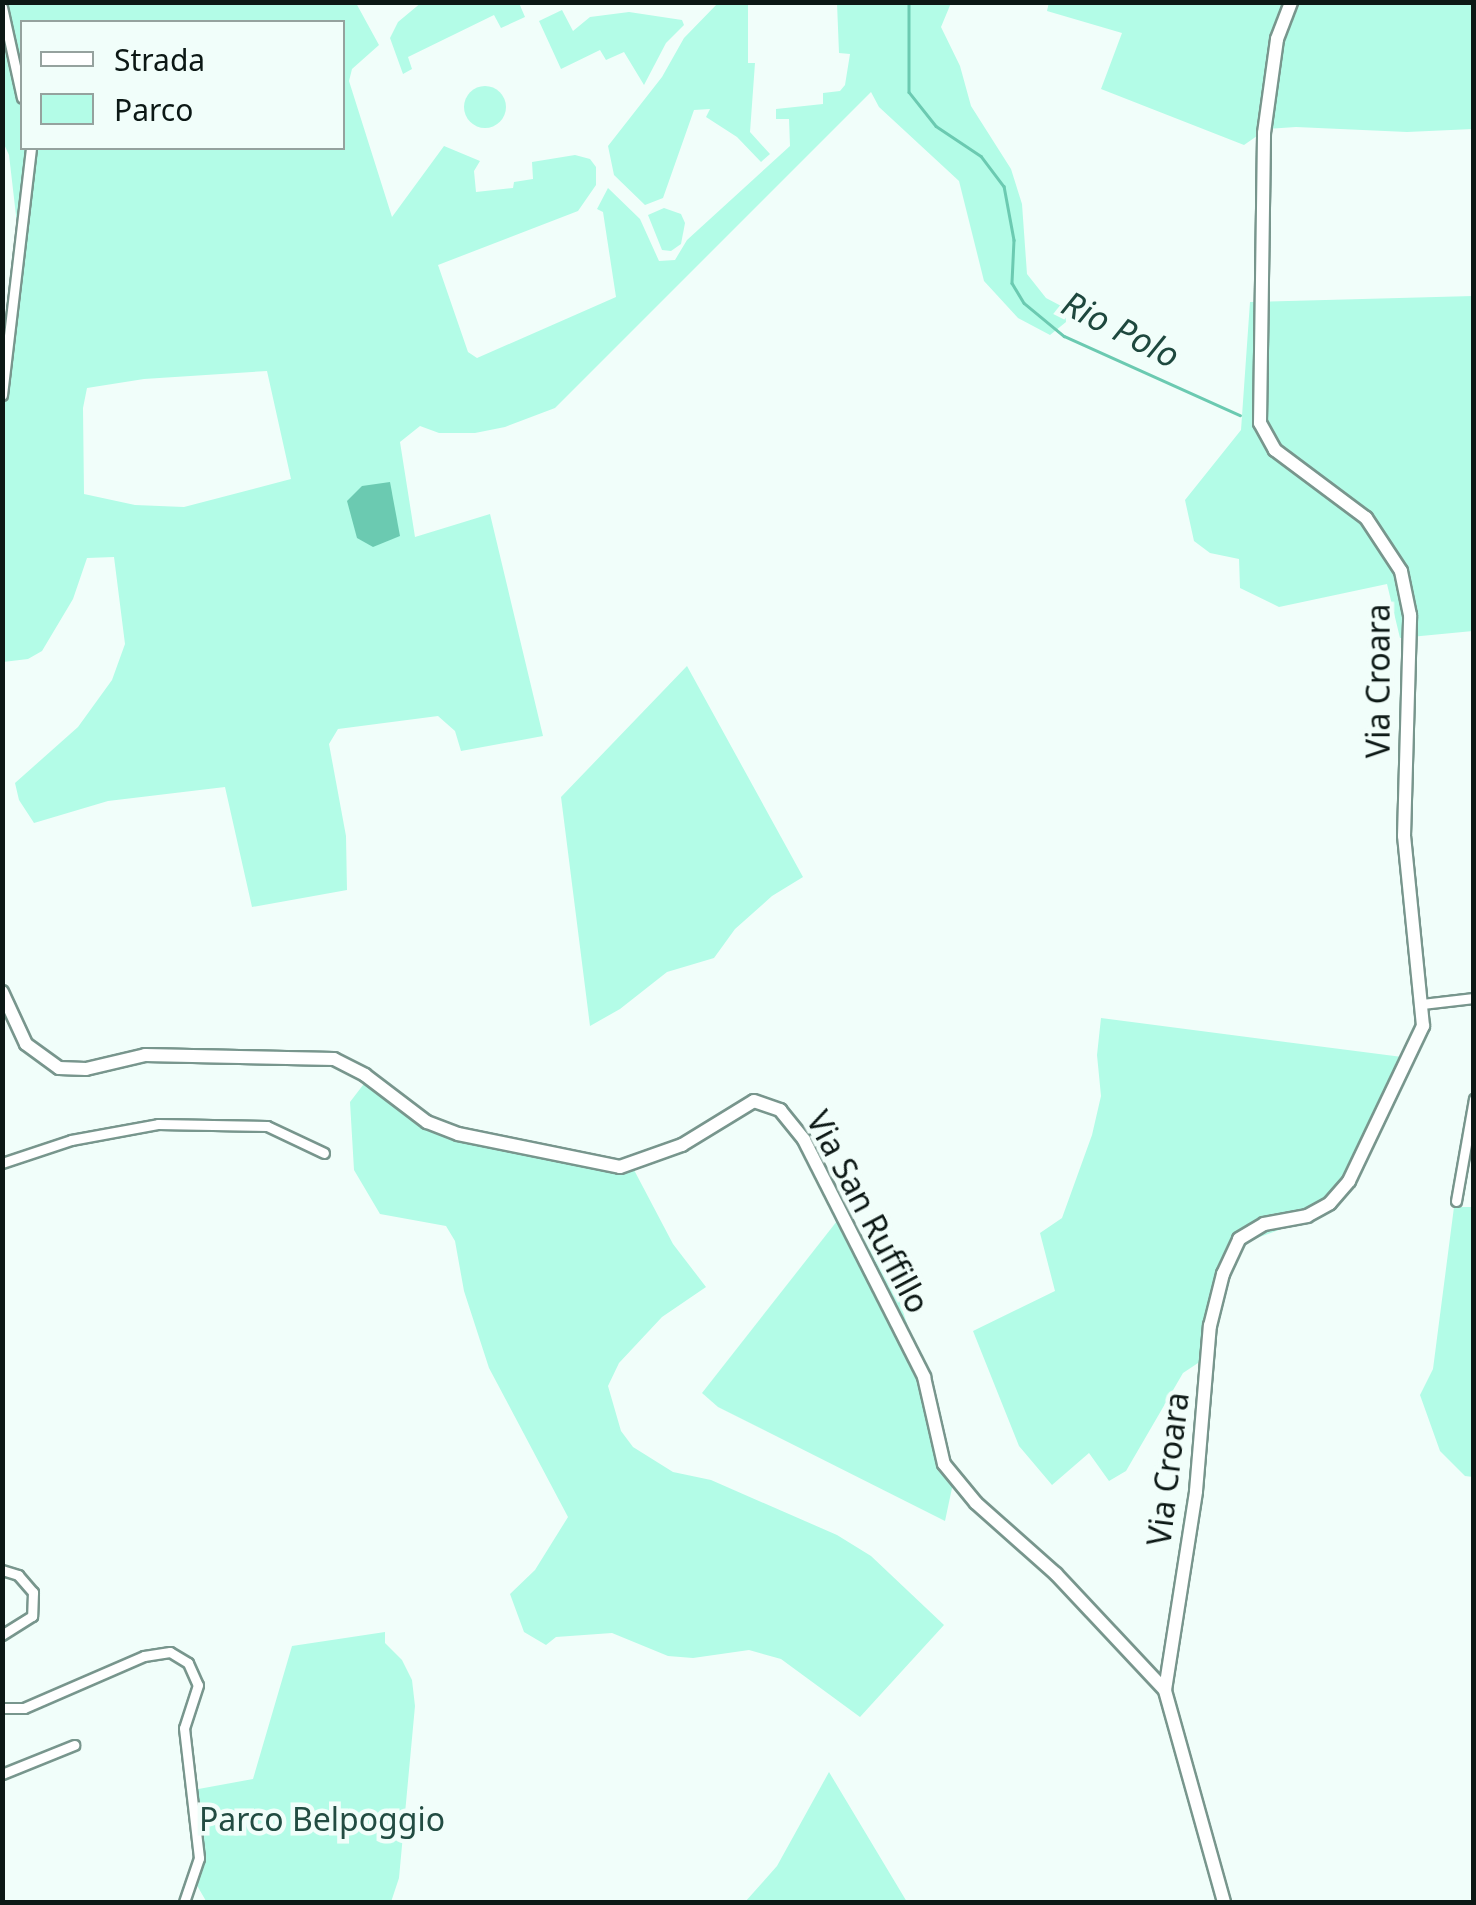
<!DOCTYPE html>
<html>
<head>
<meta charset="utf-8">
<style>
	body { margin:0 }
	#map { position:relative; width:1476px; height:1905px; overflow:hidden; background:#f1fefa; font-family:"Noto Sans",sans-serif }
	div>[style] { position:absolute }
	.green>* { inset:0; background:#b3fce7 }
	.round { border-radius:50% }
	.water>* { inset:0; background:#6bcab1 }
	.stream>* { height:2.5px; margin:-1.25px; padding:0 1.25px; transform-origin:1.25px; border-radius:1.25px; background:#6bcab1 }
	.roads { filter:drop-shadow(2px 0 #78968d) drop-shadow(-2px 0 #78968d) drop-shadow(0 2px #78968d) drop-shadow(0 -2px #78968d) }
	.street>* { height:9px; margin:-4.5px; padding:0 4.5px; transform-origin:4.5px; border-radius:4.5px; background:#fff }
	.secondary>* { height:12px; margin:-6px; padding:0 6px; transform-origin:6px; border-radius:6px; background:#fff }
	span { translate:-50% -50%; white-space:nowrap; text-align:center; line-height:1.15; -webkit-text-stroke:9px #f1fefa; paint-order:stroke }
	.street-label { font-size:32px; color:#0c1815 }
	.park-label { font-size:32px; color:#224c42 }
	.water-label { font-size:35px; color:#1e483e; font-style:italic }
	.frame { position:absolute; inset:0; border:5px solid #0c1815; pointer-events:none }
	.legend { position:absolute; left:20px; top:20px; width:325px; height:130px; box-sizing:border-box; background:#f1fefa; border:2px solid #95a29e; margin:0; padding:12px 18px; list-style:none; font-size:30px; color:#0c1815 }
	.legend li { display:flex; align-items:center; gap:20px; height:50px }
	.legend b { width:50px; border:2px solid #95a29e }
</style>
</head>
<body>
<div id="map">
	<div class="green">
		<div style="clip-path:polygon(422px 2px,519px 3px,525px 17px,501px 28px,494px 15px,408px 57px,412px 69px,403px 74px,390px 38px,398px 22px)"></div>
		<div style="clip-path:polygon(719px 2px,748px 3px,748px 63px,755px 63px,750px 132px,770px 154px,761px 162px,737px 137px,706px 117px,710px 109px,694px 110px,663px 198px,645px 205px,614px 175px,608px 146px,662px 77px,684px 38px)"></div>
		<div style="clip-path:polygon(1049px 2px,1473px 3px,1473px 129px,1407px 132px,1296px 127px,1267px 129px,1244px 145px,1101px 89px,1122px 33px,1047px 11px)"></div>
		<div style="clip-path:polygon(evenodd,2px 3px,356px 3px,379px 45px,352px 69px,349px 81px,392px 217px,444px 146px,480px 161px,474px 171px,476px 192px,513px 188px,514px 182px,533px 179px,532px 162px,575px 155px,590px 159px,596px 167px,596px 185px,578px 211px,438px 265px,468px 352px,477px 358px,616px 297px,603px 212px,597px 209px,608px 188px,640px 219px,659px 261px,675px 260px,687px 240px,790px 146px,789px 119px,776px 119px,776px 109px,823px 104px,823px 93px,840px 91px,845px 85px,850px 54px,839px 53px,837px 3px,951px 3px,941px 27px,960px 66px,971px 106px,1011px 169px,1022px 204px,1027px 274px,1046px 298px,1065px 308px,1066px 322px,1050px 335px,1018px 318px,984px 281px,959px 181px,879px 107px,871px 92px,555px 408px,505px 427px,475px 433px,439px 433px,420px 426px,400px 442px,415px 537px,490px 514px,543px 736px,461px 751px,455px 731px,438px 716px,338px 729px,329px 744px,346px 836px,347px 890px,252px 907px,225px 787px,108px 801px,34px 823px,19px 800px,15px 783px,78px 727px,112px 680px,125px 644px,114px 557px,87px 558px,73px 599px,42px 651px,28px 659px,3px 662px,2px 395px,20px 250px,9px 155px,3px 142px,2px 3px,22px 22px,342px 22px,342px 148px,22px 148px,22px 22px,2px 3px,267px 371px,291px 479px,184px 507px,135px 505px,84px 494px,83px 408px,87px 388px,144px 379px,267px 371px)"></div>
		<div style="clip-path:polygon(562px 10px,573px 31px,590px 17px,629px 12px,682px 20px,684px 25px,666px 43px,644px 85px,624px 52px,606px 60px,600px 50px,561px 69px,539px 21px)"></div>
		<div class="round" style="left:464px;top:86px;width:42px;height:42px"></div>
		<div style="clip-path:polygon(664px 208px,681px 214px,685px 223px,681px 244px,671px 251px,662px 250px,648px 215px)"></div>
		<div style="clip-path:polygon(1473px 296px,1473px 631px,1400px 638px,1387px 584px,1279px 607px,1240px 588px,1239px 559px,1210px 553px,1194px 541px,1185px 500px,1241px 430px,1250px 302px)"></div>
		<div style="clip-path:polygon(687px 666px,803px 877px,772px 896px,735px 929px,714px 958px,667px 972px,620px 1009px,590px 1026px,561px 797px)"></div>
		<div style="clip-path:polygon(1101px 1018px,1410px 1058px,1344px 1180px,1303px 1221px,1246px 1242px,1232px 1259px,1206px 1326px,1201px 1361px,1183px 1373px,1126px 1471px,1109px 1481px,1089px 1453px,1052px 1485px,1019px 1446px,973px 1331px,1055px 1291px,1040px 1233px,1062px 1218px,1092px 1135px,1101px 1096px,1097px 1055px)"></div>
		<div style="clip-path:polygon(373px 1072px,445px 1129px,633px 1168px,673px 1244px,706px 1287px,662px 1317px,619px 1363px,608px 1386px,621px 1431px,633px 1447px,673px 1472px,711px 1480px,837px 1535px,871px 1556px,944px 1625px,860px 1717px,781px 1659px,749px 1650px,693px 1658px,668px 1656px,612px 1633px,556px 1637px,546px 1645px,524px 1632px,510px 1594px,535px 1570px,568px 1517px,489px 1368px,464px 1291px,455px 1241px,446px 1226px,380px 1214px,354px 1170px,350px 1102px)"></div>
		<div style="clip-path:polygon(1454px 1207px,1473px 1207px,1473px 1477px,1465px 1476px,1440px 1451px,1420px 1395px,1433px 1369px)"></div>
		<div style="clip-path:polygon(837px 1221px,884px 1252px,955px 1474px,945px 1521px,718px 1407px,702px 1393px)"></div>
		<div style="clip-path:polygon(385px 1632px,385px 1643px,402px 1660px,412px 1680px,415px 1706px,399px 1878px,391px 1902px,206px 1901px,195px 1882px,193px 1790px,253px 1779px,292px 1646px)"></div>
		<div style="clip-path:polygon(829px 1772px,907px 1902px,745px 1902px,777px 1866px)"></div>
	</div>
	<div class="water">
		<div style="clip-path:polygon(390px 482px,400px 536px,373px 547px,357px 538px,347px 501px,362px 486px)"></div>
	</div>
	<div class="stream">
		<div style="left:909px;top:2px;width:90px;rotate:90deg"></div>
		<div style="left:909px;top:92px;width:43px;rotate:51.5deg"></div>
		<div style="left:936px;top:126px;width:54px;rotate:33.7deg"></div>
		<div style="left:981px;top:156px;width:38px;rotate:53deg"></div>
		<div style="left:1004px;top:186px;width:55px;rotate:79.5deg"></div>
		<div style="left:1014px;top:240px;width:43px;rotate:92.7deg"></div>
		<div style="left:1012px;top:283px;width:23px;rotate:59deg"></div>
		<div style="left:1024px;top:303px;width:52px;rotate:39.5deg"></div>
		<div style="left:1064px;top:336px;width:193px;rotate:24.2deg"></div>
	</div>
	<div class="roads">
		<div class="street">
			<div style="left:2px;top:7px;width:93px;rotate:77.6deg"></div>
			<div style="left:2px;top:395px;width:249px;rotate:-83.3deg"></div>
			<div style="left:1422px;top:1004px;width:52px;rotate:-6.6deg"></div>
			<div style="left:2px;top:1163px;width:73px;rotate:-18.4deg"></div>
			<div style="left:71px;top:1140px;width:88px;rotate:-10.4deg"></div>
			<div style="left:158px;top:1124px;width:109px;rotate:1.1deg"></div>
			<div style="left:267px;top:1126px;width:63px;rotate:25.3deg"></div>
			<div style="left:1456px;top:1201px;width:104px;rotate:-80deg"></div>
			<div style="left:2px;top:1570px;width:17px;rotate:17deg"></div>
			<div style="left:18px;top:1575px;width:23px;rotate:49deg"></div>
			<div style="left:33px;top:1592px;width:24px;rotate:92deg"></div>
			<div style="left:32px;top:1616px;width:36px;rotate:148deg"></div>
			<div style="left:2px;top:1708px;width:22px"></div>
			<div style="left:24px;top:1708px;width:131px;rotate:-23.4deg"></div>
			<div style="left:144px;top:1656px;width:26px;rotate:-9deg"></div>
			<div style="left:170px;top:1652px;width:21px;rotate:31deg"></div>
			<div style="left:188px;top:1663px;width:24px;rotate:66deg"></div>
			<div style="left:198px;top:1685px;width:45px;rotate:108deg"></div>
			<div style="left:184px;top:1728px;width:131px;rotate:83.4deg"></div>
			<div style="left:199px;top:1858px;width:46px;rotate:108.8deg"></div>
			<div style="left:2px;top:1774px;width:78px;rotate:-21.9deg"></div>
		</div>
		<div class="secondary">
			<div style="left:2px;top:992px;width:57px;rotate:65.2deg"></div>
			<div style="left:26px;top:1044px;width:41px;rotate:36deg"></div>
			<div style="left:59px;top:1068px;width:27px;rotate:2deg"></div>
			<div style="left:86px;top:1069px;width:61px;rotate:-13.3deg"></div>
			<div style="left:145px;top:1055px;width:189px;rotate:1.2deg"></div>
			<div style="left:334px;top:1059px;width:35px;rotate:27deg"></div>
			<div style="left:365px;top:1075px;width:78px;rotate:37.2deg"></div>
			<div style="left:427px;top:1122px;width:33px;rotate:21deg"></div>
			<div style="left:458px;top:1134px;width:165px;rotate:11.5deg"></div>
			<div style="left:620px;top:1167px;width:66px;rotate:-19.5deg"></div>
			<div style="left:682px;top:1145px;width:84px;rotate:-31.4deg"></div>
			<div style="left:754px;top:1101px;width:28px;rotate:19deg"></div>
			<div style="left:780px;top:1110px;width:38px;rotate:51deg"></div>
			<div style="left:804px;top:1140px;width:266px;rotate:63.1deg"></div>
			<div style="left:924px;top:1377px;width:89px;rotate:77.1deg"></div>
			<div style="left:944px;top:1464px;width:50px;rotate:50.6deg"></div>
			<div style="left:976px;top:1503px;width:107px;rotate:41.6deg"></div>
			<div style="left:1056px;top:1574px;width:159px;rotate:46.8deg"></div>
			<div style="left:1224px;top:1902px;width:220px;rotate:-105.6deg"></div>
			<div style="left:1165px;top:1690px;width:201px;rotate:-81.1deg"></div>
			<div style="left:1196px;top:1491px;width:166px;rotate:-85.2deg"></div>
			<div style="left:1210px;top:1326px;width:54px;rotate:-76deg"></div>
			<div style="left:1223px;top:1274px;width:38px;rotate:-65deg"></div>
			<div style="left:1239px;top:1239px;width:29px;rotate:-31deg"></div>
			<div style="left:1264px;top:1224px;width:44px;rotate:-10.5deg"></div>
			<div style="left:1307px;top:1216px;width:26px;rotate:-29deg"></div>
			<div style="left:1330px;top:1203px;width:29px;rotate:-49deg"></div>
			<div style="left:1349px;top:1181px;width:172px;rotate:-64.5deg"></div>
			<div style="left:1423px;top:1026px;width:191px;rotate:-95.7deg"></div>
			<div style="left:1404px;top:836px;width:221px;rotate:-88.4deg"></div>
			<div style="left:1410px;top:615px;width:45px;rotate:-101.6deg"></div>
			<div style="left:1401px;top:571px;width:64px;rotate:-123.4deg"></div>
			<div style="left:1366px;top:518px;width:114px;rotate:-143.2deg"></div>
			<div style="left:1275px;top:450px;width:31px;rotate:-119deg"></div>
			<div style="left:1260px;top:423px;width:290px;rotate:-89.2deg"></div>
			<div style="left:1264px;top:133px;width:95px;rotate:-82.1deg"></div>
			<div style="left:1277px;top:39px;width:40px;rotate:-69deg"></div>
		</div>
	</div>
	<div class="street-label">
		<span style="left:1378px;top:681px;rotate:-90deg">Via Croara</span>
		<span style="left:868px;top:1212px;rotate:62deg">Via San Ruffillo</span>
		<span style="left:1168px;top:1469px;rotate:-83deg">Via Croara</span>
	</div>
	<div class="park-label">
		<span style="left:322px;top:1819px">Parco Belpoggio</span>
	</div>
	<div class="water-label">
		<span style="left:1121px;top:329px;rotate:27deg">Rio Polo</span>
	</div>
	<div class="frame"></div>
	<ul class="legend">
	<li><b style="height:12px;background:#fff"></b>Strada</li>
	<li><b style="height:28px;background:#b3fce7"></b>Parco</li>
	</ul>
</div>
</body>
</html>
